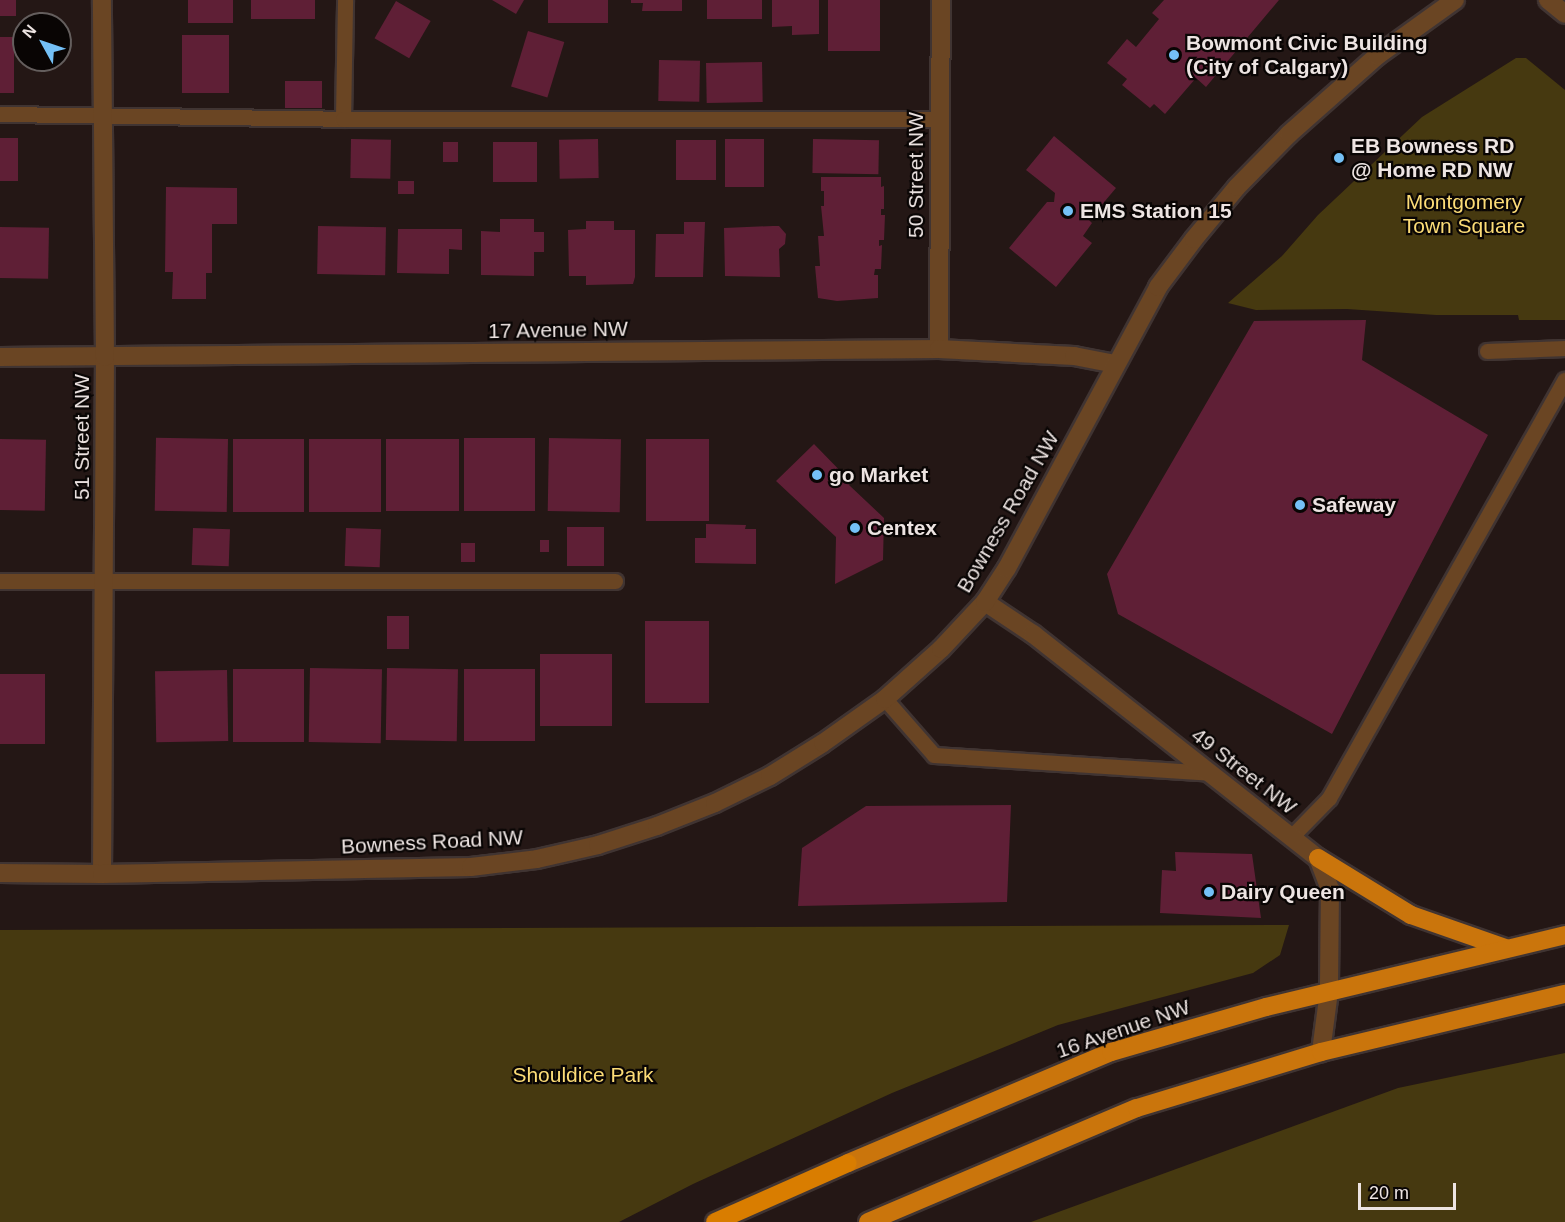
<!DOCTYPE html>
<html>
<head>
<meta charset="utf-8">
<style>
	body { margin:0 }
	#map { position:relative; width:1565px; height:1222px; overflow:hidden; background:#241715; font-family:Arial,sans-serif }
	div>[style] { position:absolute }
	.green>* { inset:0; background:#463910 }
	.building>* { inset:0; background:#5f1f36; transform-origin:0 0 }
	.roads { filter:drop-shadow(2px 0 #403432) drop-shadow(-2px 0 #403432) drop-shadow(0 2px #403432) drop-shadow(0 -2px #403432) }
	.service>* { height:15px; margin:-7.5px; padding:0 7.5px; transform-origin:7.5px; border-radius:7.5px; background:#6a4523 }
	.minor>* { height:18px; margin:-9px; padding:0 9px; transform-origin:9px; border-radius:9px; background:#6a4523 }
	.tertiary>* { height:18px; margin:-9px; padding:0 9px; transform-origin:9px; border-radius:9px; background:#6a4523 }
	.trunk>* { height:18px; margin:-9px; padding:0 9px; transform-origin:9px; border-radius:9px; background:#ca750c }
	.motorway>* { height:18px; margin:-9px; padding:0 9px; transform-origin:9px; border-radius:9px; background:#d97d00 }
	.dots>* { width:16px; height:16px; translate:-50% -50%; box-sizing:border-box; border:3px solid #090504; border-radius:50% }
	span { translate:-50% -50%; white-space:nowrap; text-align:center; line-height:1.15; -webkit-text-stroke:4.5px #090504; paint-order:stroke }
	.poi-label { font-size:21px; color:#ede4e2; font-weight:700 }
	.left { translate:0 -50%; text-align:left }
	.street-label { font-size:21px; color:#ede4e2 }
	.park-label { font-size:21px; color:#fcdc77 }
	.north { position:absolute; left:12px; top:12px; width:60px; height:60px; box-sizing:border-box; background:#090504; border:2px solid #645e5d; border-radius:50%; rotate:310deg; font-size:16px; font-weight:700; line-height:24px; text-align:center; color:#ede4e2 }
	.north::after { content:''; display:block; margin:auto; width:21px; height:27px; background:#74c0f6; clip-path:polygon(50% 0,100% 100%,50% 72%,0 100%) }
	.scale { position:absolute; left:1358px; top:1183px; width:98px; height:27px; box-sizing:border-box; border:3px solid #ede4e2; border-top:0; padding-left:8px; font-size:18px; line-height:21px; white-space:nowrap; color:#ede4e2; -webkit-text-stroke:4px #090504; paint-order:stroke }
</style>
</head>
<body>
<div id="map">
	<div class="green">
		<div style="clip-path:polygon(1516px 58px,1526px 58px,1565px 90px,1565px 320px,1519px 320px,1518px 315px,1436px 315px,1347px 309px,1256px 310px,1228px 303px,1282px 256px,1318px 215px,1422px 117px)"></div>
		<div style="clip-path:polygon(1289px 925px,1280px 955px,1253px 973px,1058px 1025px,892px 1093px,693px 1184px,619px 1222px,0 1222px,0 930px)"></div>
		<div style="clip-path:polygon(1565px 1053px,1565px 1222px,1031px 1222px,1398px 1088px)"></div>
	</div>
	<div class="building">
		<div style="left:0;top:0;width:16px;height:16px"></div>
		<div style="left:188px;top:0;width:45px;height:23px"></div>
		<div style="left:251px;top:0;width:64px;height:19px"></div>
		<div style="clip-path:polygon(492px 0,524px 0,516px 14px)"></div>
		<div style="left:548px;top:0;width:60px;height:23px"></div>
		<div style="clip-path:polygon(631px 0,682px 0,682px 11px,642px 11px,643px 3px,631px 3px)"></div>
		<div style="left:707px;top:0;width:55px;height:19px"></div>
		<div style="clip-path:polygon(772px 0,819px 0,819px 34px,792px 35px,792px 26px,772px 27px)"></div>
		<div style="left:828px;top:0;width:52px;height:51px"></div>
		<div style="clip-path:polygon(1164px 0,1279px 0,1206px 87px,1196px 78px,1165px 114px,1154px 104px,1150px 108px,1122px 85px,1127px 79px,1107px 63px,1127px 39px,1136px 47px,1159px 19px,1152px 13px)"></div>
		<div style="left:396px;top:1px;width:40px;height:43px;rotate:30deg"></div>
		<div style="left:528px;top:31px;width:38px;height:58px;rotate:17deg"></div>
		<div style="left:182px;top:35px;width:47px;height:58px"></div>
		<div style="left:0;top:37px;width:14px;height:56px"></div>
		<div style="left:659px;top:60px;width:41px;height:41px;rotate:1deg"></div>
		<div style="left:762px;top:62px;width:40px;height:56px;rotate:89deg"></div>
		<div style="left:285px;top:81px;width:37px;height:27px"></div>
		<div style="clip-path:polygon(1054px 136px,1116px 188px,1089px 220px,1092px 223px,1083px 236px,1092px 243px,1056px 287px,1009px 248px,1047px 202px,1054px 202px,1055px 193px,1026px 170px)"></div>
		<div style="left:0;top:138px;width:18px;height:43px"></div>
		<div style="left:351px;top:139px;width:40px;height:39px;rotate:1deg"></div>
		<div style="left:598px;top:139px;width:39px;height:39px;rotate:89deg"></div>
		<div style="left:725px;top:139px;width:39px;height:48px"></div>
		<div style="left:813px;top:139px;width:66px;height:34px;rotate:1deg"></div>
		<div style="left:716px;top:140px;width:40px;height:40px;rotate:90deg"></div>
		<div style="left:458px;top:142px;width:20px;height:15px;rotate:90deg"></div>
		<div style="left:493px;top:142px;width:44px;height:40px"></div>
		<div style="clip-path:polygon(821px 177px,881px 177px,881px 187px,884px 186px,884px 209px,881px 209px,881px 215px,885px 215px,884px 240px,879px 240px,879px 246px,882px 245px,881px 269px,875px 269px,874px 275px,878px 275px,878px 298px,837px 301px,818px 298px,815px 266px,820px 266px,818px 236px,824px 236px,821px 206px,824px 206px,824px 191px,821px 191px)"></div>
		<div style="left:398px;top:181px;width:16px;height:13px"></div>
		<div style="clip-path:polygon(166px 187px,237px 188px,237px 224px,212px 224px,212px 273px,206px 273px,206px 299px,172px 299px,173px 272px,165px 272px)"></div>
		<div style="clip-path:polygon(500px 219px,534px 219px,534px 232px,544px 232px,544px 252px,534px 252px,534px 276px,481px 275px,481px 231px,500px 232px)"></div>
		<div style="clip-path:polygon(586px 221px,614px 221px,614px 230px,635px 230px,635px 277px,633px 284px,586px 285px,586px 276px,569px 276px,568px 230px,586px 229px)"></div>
		<div style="clip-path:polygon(684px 222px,705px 222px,703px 277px,655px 277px,656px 234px,684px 234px)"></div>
		<div style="left:318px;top:226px;width:68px;height:48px;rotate:1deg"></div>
		<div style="clip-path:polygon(773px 226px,779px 226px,786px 234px,785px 244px,779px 249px,780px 277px,725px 276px,724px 228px)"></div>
		<div style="left:0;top:227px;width:49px;height:51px;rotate:1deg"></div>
		<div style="clip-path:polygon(398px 229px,462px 229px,462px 250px,449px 249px,449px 274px,397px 273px)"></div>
		<div style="clip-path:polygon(1366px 320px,1362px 360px,1488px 435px,1332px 734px,1118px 614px,1107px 574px,1254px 321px)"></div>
		<div style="left:464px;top:438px;width:71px;height:73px"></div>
		<div style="left:549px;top:438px;width:72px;height:73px;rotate:1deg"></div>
		<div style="left:0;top:439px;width:46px;height:71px;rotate:1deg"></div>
		<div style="left:228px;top:439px;width:73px;height:72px;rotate:91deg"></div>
		<div style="left:233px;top:439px;width:71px;height:73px"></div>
		<div style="left:309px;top:439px;width:72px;height:73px"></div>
		<div style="left:386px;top:439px;width:73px;height:72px"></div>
		<div style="left:646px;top:439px;width:63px;height:82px"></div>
		<div style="clip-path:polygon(814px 444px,851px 482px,849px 485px,884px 518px,883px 560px,835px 584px,836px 537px,776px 481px)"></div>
		<div style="clip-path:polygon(706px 524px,746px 525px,745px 529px,756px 529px,756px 564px,695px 563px,695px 538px,706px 538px)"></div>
		<div style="left:567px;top:527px;width:37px;height:39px"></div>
		<div style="left:193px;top:528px;width:37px;height:37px;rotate:2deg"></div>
		<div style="left:346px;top:528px;width:35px;height:38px;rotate:2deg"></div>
		<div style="left:540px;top:540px;width:9px;height:12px"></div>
		<div style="left:461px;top:543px;width:14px;height:19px"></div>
		<div style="left:387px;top:616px;width:22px;height:33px"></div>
		<div style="left:645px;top:621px;width:64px;height:82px"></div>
		<div style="left:540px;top:654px;width:72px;height:72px"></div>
		<div style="left:310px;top:668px;width:72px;height:74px;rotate:1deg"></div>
		<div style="left:387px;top:668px;width:71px;height:72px;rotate:1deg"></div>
		<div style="left:233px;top:669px;width:71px;height:73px"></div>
		<div style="left:464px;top:669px;width:71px;height:72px"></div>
		<div style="left:227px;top:670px;width:71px;height:72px;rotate:89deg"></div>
		<div style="left:0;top:674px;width:45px;height:70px"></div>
		<div style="clip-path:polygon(1011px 805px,1007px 902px,798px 906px,802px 848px,866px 806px)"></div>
		<div style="clip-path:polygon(1175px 852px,1252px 854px,1261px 918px,1160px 913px,1162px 870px,1176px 871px)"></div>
	</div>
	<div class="roads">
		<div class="service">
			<div style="left:0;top:114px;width:343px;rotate:0.8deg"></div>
			<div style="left:343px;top:119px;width:119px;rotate:-89deg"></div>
			<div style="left:343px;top:119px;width:596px"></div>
			<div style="left:1487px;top:351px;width:78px;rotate:-2.2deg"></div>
			<div style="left:0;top:581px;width:615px"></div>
			<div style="left:885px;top:699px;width:74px;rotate:48.8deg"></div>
			<div style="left:934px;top:755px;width:277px;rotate:3.7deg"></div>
			<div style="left:1291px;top:837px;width:54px;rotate:-45.7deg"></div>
			<div style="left:1329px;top:798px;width:480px;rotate:-60.6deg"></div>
		</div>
		<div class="minor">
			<div style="left:939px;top:349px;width:349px;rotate:-89.7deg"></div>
			<div style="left:0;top:357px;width:939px;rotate:-0.49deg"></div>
			<div style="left:939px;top:349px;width:135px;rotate:3deg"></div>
			<div style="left:1074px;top:356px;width:42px;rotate:11deg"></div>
			<div style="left:102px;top:874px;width:517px;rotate:-89.67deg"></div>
			<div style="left:105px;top:357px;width:357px;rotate:-90.5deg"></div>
		</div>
		<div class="tertiary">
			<div style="left:1548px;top:0;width:22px;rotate:39deg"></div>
			<div style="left:985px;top:602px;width:58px;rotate:33.7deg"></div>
			<div style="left:1033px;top:634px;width:362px;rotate:38.2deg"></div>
			<div style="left:1318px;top:858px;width:33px;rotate:69deg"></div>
			<div style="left:1330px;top:889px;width:102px;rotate:90.6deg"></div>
			<div style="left:1329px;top:991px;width:62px;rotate:97.5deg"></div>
			<div style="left:0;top:873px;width:102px;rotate:0.6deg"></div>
			<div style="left:102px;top:874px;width:369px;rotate:-1.1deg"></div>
			<div style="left:471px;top:867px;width:66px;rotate:-6.9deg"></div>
			<div style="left:537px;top:859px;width:63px;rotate:-12.9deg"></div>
			<div style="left:598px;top:845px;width:62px;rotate:-17.9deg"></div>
			<div style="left:657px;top:826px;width:62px;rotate:-21.6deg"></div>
			<div style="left:715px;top:803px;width:61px;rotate:-26.1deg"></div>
			<div style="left:770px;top:776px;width:62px;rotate:-31.9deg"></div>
			<div style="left:823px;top:743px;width:76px;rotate:-35.4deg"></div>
			<div style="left:885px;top:699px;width:75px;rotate:-41.8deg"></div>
			<div style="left:941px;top:649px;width:64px;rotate:-46.9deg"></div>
			<div style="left:985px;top:602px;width:40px;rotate:-57.1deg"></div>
			<div style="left:1007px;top:568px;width:319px;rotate:-61.7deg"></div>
			<div style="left:1158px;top:287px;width:60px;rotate:-53.1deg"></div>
			<div style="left:1194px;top:239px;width:67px;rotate:-50.4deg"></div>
			<div style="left:1237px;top:187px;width:74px;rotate:-45.5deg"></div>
			<div style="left:1289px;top:134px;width:118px;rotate:-41.6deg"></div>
			<div style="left:1377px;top:56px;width:96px;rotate:-35.7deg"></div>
		</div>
		<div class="trunk">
			<div style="left:1318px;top:858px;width:109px;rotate:31.5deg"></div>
			<div style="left:1411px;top:915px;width:100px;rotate:19.3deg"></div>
			<div style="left:848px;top:1163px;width:285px;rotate:-22.9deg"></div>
			<div style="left:1111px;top:1052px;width:161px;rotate:-16.2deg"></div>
			<div style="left:1266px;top:1007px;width:308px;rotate:-13.5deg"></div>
			<div style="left:868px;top:1222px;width:292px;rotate:-23deg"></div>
			<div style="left:1137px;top:1108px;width:192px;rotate:-16.9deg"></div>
			<div style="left:1321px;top:1052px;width:251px;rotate:-13.4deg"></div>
		</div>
		<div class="motorway">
			<div style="left:715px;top:1222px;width:145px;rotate:-23.9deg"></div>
		</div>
	</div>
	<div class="dots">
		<div style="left:1174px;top:55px;background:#74c0f6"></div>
		<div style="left:1339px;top:158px;background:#74c0f6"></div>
		<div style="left:1068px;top:211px;background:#74c0f6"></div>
		<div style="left:817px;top:475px;background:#74c0f6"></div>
		<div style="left:1300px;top:505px;background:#74c0f6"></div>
		<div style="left:855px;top:528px;background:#74c0f6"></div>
		<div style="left:1209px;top:892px;background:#74c0f6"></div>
	</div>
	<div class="poi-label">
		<span class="left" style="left:1186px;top:55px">Bowmont Civic Building<br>(City of Calgary)</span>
		<span class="left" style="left:1351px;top:158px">EB Bowness RD<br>@ Home RD NW</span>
		<span class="left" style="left:1080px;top:211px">EMS Station 15</span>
		<span class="left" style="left:829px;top:475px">go Market</span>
		<span class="left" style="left:1312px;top:505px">Safeway</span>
		<span class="left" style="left:867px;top:528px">Centex</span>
		<span class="left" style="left:1221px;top:892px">Dairy Queen</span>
	</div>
	<div class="street-label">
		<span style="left:916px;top:175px;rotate:-90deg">50 Street NW</span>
		<span style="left:558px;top:330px;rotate:-1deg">17 Avenue NW</span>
		<span style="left:82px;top:437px;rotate:-90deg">51 Street NW</span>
		<span style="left:1008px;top:512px;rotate:-60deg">Bowness Road NW</span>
		<span style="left:1244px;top:771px;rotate:38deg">49 Street NW</span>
		<span style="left:432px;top:842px;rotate:-3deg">Bowness Road NW</span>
		<span style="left:1123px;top:1029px;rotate:-19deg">16 Avenue NW</span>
	</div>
	<div class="park-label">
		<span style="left:1464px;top:214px">Montgomery<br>Town Square</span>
		<span style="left:583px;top:1075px">Shouldice Park</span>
	</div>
	<div class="north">N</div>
	<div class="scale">20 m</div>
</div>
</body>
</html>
